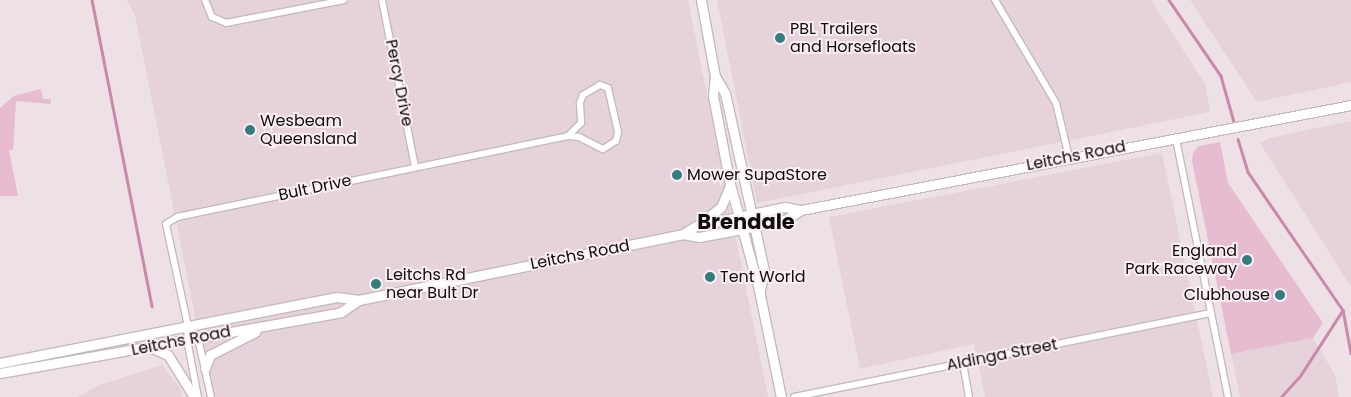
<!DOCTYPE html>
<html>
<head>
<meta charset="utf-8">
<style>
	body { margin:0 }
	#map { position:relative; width:1351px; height:397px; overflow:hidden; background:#ede1e6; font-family:Poppins,sans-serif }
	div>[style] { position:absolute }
	.built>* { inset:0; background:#e6d2db }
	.green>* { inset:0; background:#e7bbd0 }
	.stream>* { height:2.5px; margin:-1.25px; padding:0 1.25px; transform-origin:1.25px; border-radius:1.25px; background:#ca89aa }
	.roads { filter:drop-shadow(1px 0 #c5b9bf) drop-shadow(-1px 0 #c5b9bf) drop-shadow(0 1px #c5b9bf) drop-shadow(0 -1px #c5b9bf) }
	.street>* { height:6px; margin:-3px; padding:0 3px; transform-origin:3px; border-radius:3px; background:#fff }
	.secondary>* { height:9px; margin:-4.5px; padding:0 4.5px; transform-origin:4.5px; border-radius:4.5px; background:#fff }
	.dots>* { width:14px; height:14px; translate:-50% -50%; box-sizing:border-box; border:2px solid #faeef4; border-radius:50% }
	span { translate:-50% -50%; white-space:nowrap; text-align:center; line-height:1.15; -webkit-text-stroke:4px #faeef4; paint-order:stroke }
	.poi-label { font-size:16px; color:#0f0c0d }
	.left { translate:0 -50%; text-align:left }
	.right { translate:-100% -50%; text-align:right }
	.street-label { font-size:16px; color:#0f0c0d }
	.district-label { font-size:21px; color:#0f0c0d; font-weight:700 }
</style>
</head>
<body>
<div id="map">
	<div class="built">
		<div style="clip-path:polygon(127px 0,688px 0,768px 397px,211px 397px,135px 16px)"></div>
		<div style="clip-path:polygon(717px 0,1151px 0,1205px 84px,1210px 112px,757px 203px)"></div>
		<div style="clip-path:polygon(1190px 0,1351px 0,1351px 82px,1257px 102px)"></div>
		<div style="clip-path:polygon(1351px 121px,1351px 287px,1260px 143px,1269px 138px)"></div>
		<div style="clip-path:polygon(1162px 153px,1213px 397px,985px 397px,974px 344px,860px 369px,829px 217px)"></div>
		<div style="clip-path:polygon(1313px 338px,1335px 375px,1339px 397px,1240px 397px,1231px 354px)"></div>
		<div style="clip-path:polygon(162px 365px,180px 388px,182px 397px,78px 397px,99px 385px)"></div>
	</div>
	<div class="green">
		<div style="clip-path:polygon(41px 89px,43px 99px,51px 99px,51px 104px,16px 101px,13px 150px,9px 150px,18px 196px,0 196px,0 108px,14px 96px)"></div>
		<div style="clip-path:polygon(1220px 142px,1228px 183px,1323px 323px,1313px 338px,1231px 354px,1192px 161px,1193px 152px,1199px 146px)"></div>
	</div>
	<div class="stream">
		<div style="left:92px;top:0;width:312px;rotate:78.9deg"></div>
		<div style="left:1169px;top:0;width:92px;rotate:55.6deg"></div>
		<div style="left:1221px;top:76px;width:48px;rotate:74.2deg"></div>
		<div style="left:1238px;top:139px;width:34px;rotate:73deg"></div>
		<div style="left:1248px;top:172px;width:168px;rotate:55.5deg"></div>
		<div style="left:1343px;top:310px;width:44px;rotate:79.5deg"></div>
		<div style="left:1281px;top:397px;width:28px;rotate:-48deg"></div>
		<div style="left:1300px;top:376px;width:77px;rotate:-57.1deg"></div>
	</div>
	<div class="roads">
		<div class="street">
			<div style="left:205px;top:0;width:18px;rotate:68deg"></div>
			<div style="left:212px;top:17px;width:15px;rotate:23deg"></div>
			<div style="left:226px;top:23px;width:120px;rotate:-11deg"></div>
			<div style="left:382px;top:0;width:169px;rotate:78.8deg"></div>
			<div style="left:995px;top:0;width:120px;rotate:59.4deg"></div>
			<div style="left:1056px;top:103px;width:56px;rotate:76.5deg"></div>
			<div style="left:1176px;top:139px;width:263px;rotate:78.6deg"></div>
			<div style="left:188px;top:326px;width:16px;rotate:50deg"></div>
			<div style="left:198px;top:338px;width:60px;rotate:77.6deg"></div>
			<div style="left:963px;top:363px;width:35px;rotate:80deg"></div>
			<div style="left:198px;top:397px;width:58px;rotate:-100.9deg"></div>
			<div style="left:187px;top:340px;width:14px;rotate:-86deg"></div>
			<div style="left:188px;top:326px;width:104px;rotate:-102.2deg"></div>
			<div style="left:166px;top:224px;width:13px;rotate:-32deg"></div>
			<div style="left:177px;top:217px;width:399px;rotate:-11.7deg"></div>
			<div style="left:568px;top:136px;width:11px;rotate:5deg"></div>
			<div style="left:579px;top:137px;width:27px;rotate:27deg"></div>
			<div style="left:603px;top:149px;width:15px;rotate:-32deg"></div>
			<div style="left:616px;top:141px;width:9px;rotate:-77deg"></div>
			<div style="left:618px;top:132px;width:45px;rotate:-102.8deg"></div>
			<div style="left:608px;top:88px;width:9px;rotate:-159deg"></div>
			<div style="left:600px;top:85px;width:20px;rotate:150deg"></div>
			<div style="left:583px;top:95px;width:9px;rotate:111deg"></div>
			<div style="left:580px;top:103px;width:20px;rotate:87deg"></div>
			<div style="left:581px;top:123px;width:18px;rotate:135deg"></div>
			<div style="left:794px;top:397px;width:425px;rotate:-11.4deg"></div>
		</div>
		<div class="secondary">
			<div style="left:701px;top:0;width:77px;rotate:79.6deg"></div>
			<div style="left:715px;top:76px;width:20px;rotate:96deg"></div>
			<div style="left:713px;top:96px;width:90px;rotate:79.1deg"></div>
			<div style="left:730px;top:184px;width:110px;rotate:74.7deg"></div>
			<div style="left:759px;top:290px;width:109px;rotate:78.4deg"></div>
			<div style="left:715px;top:76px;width:20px;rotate:60deg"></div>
			<div style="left:725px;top:93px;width:181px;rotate:77.6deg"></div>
			<div style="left:764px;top:270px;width:20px;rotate:101deg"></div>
			<div style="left:698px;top:225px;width:29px;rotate:-38deg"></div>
			<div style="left:721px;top:207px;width:23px;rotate:-67deg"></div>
			<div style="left:683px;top:234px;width:16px;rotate:11deg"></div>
			<div style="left:699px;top:237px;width:44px;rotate:-10.5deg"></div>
			<div style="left:742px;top:229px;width:46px;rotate:-12.5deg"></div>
			<div style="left:787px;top:219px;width:17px;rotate:-33deg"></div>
			<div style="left:152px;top:348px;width:17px;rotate:24deg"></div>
			<div style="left:168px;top:355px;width:49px;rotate:58.2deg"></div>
			<div style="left:0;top:363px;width:343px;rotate:-11.1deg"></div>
			<div style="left:337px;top:297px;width:22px;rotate:8deg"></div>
			<div style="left:359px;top:300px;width:331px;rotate:-11.5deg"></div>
			<div style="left:683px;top:234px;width:15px;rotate:-32deg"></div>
			<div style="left:696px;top:226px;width:91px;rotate:-12.1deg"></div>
			<div style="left:785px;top:207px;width:16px;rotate:11deg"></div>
			<div style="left:801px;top:210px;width:560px;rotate:-10.81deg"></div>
			<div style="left:205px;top:368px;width:14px;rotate:-69deg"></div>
			<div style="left:210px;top:355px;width:51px;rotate:-27.1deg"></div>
			<div style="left:0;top:373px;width:346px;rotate:-10.1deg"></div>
			<div style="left:341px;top:312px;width:22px;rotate:-34deg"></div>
		</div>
	</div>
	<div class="dots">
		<div style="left:780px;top:38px;background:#337d7e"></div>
		<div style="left:250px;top:130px;background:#337d7e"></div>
		<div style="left:677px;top:175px;background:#337d7e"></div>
		<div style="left:1247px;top:260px;background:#337d7e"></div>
		<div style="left:710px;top:277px;background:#337d7e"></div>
		<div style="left:376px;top:284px;background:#337d7e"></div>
		<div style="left:1280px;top:295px;background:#337d7e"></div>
	</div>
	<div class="poi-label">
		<span class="left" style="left:790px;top:38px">PBL Trailers<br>and Horsefloats</span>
		<span class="left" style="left:260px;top:130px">Wesbeam<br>Queensland</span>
		<span class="left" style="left:687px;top:175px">Mower SupaStore</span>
		<span class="right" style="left:1237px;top:260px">England<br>Park Raceway</span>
		<span class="left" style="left:386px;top:284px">Leitchs Rd<br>near Bult Dr</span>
		<span class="left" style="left:720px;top:277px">Tent World</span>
		<span class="right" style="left:1270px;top:295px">Clubhouse</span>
	</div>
	<div class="street-label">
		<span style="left:399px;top:83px;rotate:79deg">Percy Drive</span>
		<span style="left:1076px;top:156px;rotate:-11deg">Leitchs Road</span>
		<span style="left:315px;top:188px;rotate:-12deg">Bult Drive</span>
		<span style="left:580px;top:255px;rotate:-11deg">Leitchs Road</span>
		<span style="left:181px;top:341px;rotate:-11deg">Leitchs Road</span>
		<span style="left:1002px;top:355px;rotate:-11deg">Aldinga Street</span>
	</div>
	<div class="district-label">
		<span style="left:746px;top:222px">Brendale</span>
	</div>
</div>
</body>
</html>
